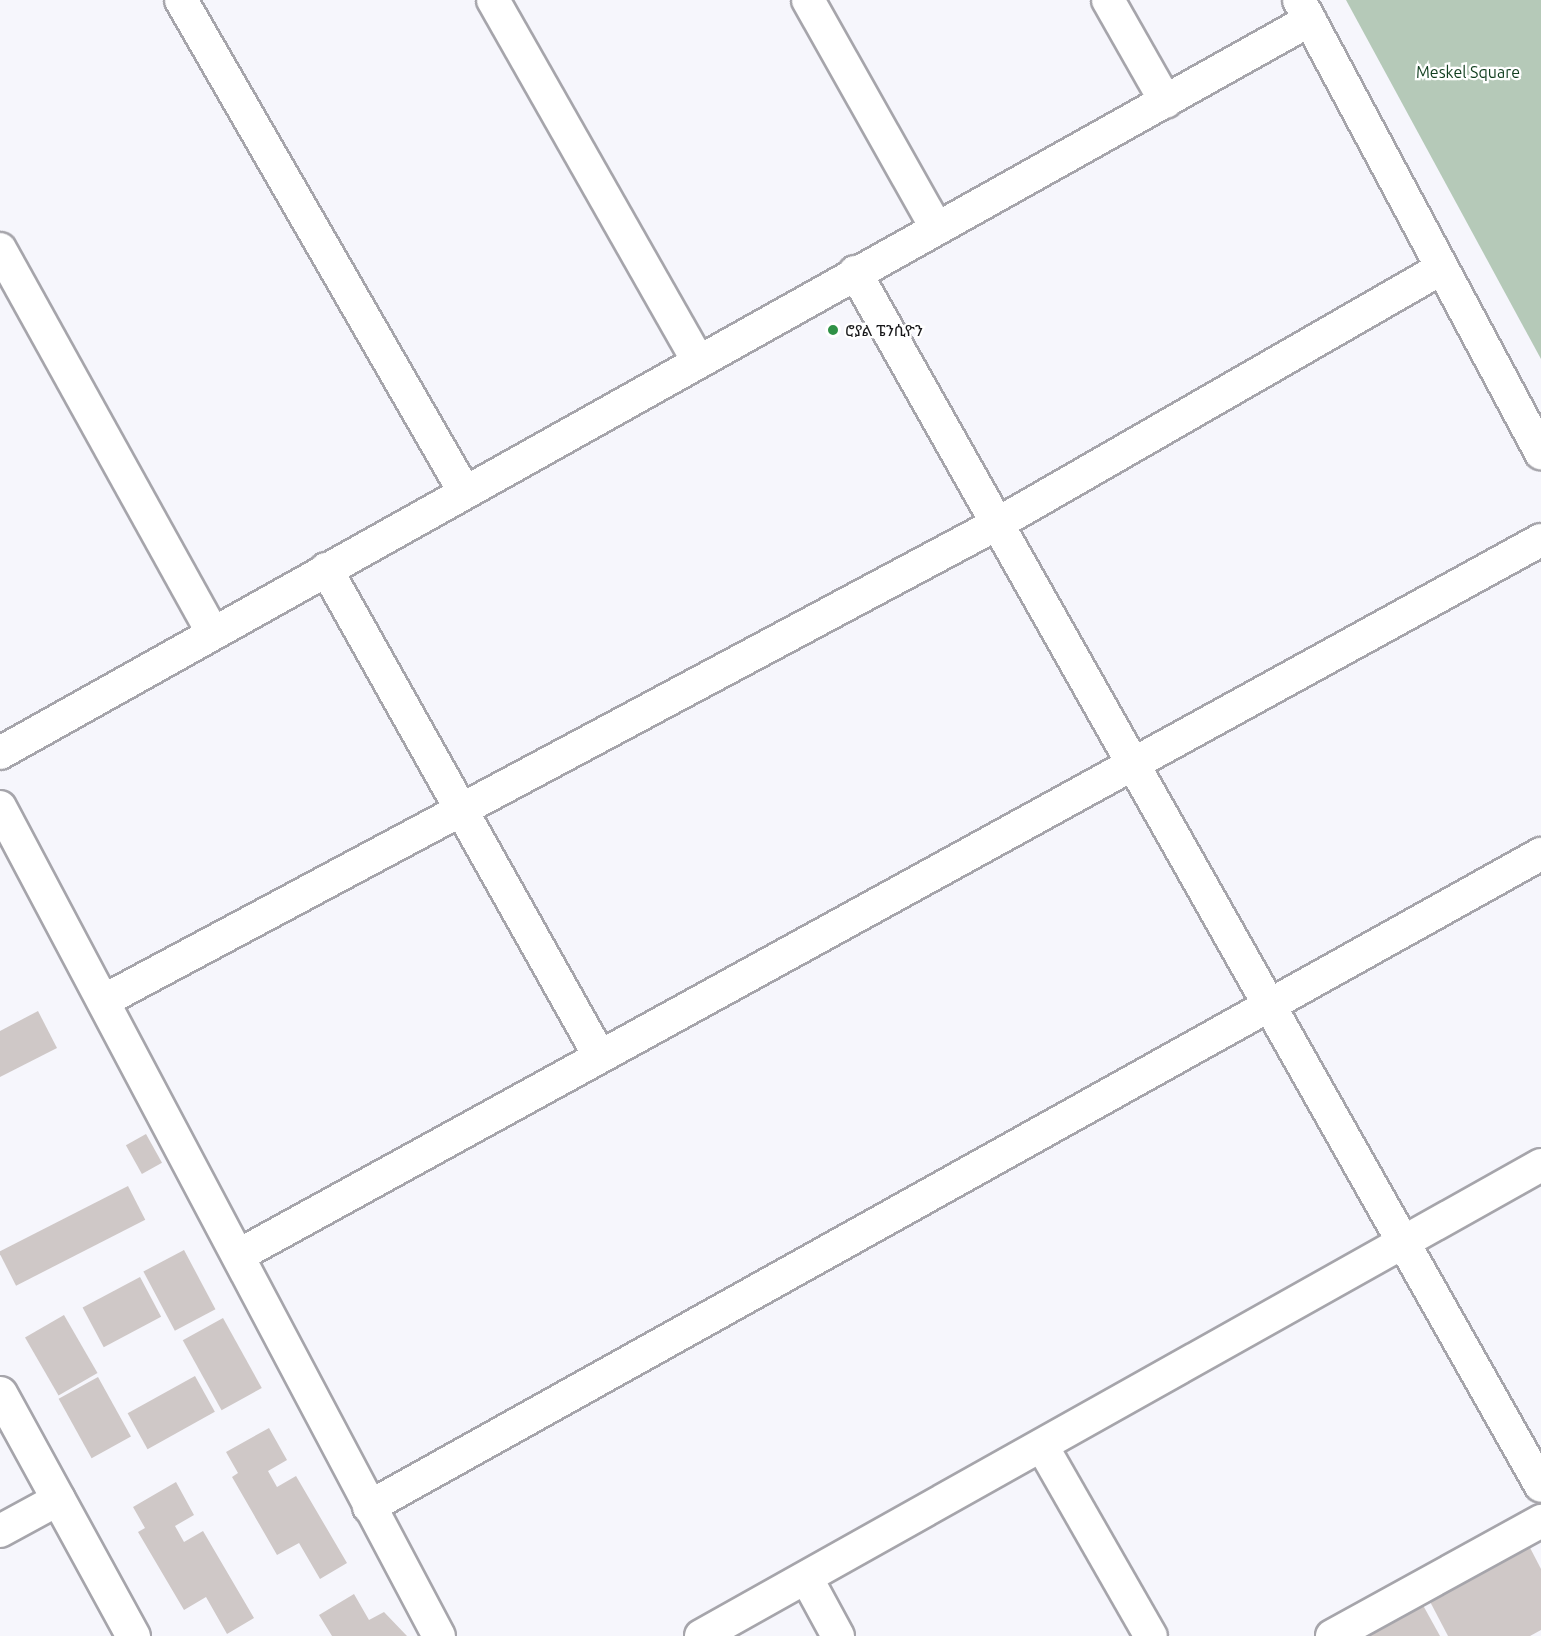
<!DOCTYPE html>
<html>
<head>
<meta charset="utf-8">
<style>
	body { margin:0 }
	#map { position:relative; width:1541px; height:1636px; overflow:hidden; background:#f6f6fc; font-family:Ubuntu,"Noto Sans Ethiopic",sans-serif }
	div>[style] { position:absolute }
	.green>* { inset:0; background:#b5c9b8 }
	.building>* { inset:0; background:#cfc8c7; transform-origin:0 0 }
	.roads { filter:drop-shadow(2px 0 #a6a5ab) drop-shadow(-2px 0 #a6a5ab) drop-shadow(0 2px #a6a5ab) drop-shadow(0 -2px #a6a5ab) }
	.street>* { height:32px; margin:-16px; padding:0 16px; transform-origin:16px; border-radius:16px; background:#fff }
	.secondary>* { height:33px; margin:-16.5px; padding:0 16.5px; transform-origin:16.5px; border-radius:16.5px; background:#fff }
	.dots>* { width:16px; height:16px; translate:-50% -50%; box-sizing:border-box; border:3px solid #fff; border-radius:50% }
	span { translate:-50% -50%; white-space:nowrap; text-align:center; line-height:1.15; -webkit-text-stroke:4.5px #fff; paint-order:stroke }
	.park-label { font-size:16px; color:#113e1f }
	.poi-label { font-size:16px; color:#18181a }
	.left { translate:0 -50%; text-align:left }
</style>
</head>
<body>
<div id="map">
	<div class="green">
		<div style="clip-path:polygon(1346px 0,1541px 0,1541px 359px)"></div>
	</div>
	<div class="building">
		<div style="clip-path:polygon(38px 1011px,57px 1048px,0 1077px,0 1031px)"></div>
		<div style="left:146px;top:1134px;width:33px;height:23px;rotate:61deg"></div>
		<div style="left:128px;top:1186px;width:38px;height:145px;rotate:63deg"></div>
		<div style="left:184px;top:1250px;width:67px;height:46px;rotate:62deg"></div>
		<div style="left:140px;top:1277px;width:45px;height:65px;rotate:62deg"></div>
		<div style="left:64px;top:1315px;width:67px;height:45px;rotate:60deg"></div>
		<div style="left:223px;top:1318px;width:80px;height:46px;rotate:61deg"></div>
		<div style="left:195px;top:1376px;width:41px;height:77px;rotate:61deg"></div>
		<div style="left:98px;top:1377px;width:68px;height:45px;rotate:61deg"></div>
		<div style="clip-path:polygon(269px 1428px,287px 1460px,268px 1471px,277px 1487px,296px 1476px,347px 1563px,320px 1579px,299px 1543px,277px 1555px,232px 1477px,238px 1473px,226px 1452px)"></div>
		<div style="clip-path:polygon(176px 1482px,194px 1515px,175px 1526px,184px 1542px,203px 1531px,254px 1618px,227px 1634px,206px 1597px,184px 1610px,138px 1532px,145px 1528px,133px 1507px)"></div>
		<div style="clip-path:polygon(1526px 1540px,1541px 1569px,1541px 1630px,1530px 1636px,1448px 1636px,1426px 1594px)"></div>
		<div style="clip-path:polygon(354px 1594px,369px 1620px,384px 1612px,407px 1636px,332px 1636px,319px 1615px)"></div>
		<div style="clip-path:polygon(1419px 1598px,1440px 1636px,1354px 1636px)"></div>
	</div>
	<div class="roads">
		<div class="street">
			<div style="left:181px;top:0;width:567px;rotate:60.04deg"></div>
			<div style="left:493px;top:0;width:413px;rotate:60.4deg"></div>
			<div style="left:808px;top:0;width:261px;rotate:60.6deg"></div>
			<div style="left:1108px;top:0;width:117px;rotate:60.4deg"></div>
			<div style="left:1299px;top:0;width:514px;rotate:61.89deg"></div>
			<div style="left:0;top:249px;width:437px;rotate:61deg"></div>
			<div style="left:855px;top:272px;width:1394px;rotate:60.53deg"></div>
			<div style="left:326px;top:569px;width:557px;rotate:60.68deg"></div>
			<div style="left:0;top:753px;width:1501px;rotate:-29.23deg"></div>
			<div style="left:0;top:807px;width:938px;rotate:62.1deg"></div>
			<div style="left:105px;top:1000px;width:1011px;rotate:-28.09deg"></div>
			<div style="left:997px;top:524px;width:513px;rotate:-29.91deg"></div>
			<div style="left:241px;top:1254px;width:1483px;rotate:-28.78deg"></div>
			<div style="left:1042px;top:1446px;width:219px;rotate:60.2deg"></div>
			<div style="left:369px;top:1507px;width:1342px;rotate:-29.13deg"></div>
			<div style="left:0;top:1531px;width:67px;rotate:-28.5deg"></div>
			<div style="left:807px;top:1579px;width:65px;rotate:61.5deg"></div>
			<div style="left:701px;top:1636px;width:963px;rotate:-29.28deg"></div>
			<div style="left:1332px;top:1636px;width:239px;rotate:-28.8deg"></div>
		</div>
		<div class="secondary">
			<div style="left:0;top:1393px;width:277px;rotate:61.3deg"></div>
		</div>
	</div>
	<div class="dots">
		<div style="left:833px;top:330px;background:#2f9146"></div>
	</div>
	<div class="park-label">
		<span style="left:1468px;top:72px">Meskel Square</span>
	</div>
	<div class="poi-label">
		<span class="left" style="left:845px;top:330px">ሮያል ፔንሲዮን</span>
	</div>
</div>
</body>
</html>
